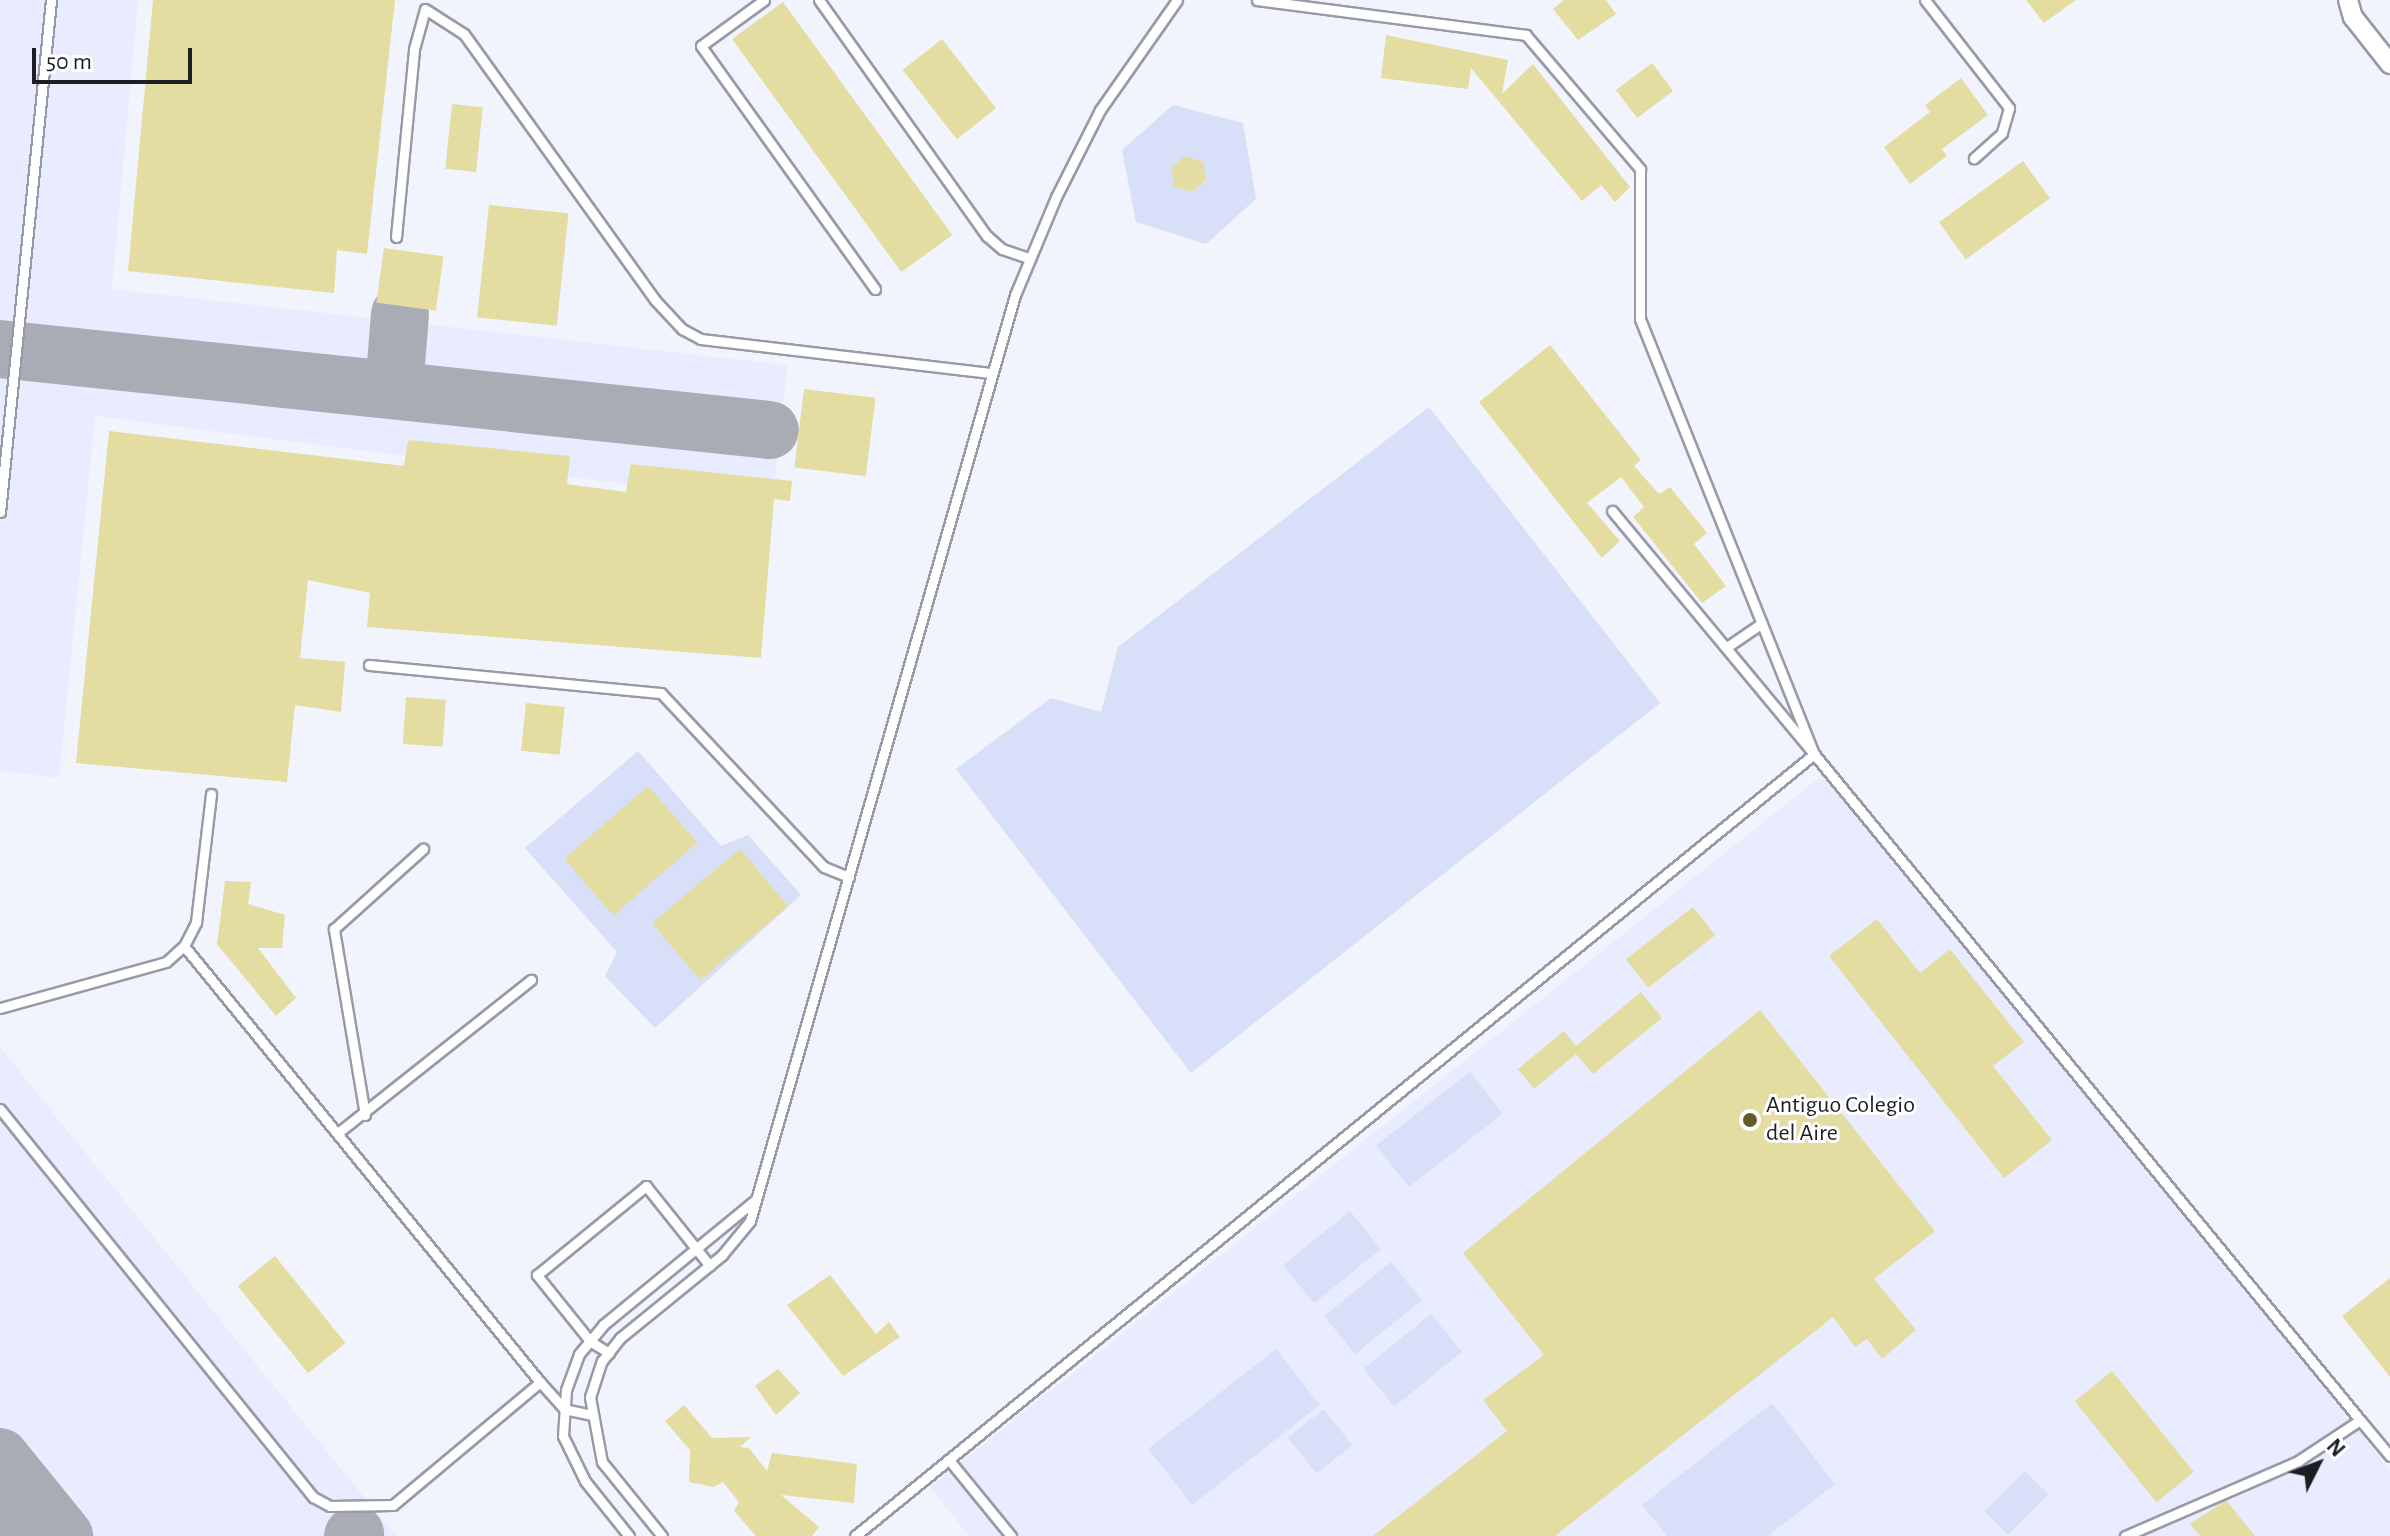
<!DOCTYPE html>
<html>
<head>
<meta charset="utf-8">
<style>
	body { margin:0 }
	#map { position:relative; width:2390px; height:1536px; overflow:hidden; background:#f1f4fd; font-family:"Alegreya Sans",sans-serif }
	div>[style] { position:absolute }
	.built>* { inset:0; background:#e8ecfe }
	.green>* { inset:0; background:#d8dff9; transform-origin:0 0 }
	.taxiway>* { height:58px; margin:-29px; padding:0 29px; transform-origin:29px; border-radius:29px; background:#a9acb4 }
	.building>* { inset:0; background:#e3dda1; transform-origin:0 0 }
	.roads { filter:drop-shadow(2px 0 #979aa8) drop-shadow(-2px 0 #979aa8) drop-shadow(0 2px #979aa8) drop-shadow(0 -2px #979aa8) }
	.lane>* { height:9px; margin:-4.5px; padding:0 4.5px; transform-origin:4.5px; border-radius:4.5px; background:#fff }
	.street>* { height:18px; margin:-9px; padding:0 9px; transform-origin:9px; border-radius:9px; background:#fff }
	.dots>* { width:22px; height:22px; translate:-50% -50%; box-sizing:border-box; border:4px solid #fff; border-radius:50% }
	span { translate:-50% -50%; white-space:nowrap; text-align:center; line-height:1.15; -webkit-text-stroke:6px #fff; paint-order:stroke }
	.poi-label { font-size:24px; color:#1d1e24 }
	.left { translate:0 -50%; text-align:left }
	.north { position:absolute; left:2278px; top:1424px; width:80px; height:80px; -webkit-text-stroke:6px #fff; paint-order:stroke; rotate:48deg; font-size:22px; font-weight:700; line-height:32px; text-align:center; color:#1d1e24 }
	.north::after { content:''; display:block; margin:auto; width:28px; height:36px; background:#1d1e24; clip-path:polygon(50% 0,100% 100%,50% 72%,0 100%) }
	.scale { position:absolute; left:32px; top:48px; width:160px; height:36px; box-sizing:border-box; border:4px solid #1d1e24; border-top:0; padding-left:10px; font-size:24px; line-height:28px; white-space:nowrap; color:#1d1e24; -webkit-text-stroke:6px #fff; paint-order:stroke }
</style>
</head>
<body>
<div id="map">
	<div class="built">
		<div style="clip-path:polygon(0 0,138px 0,112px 289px,787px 365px,773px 503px,95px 416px,59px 778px,0 771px)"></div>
		<div style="clip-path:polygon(1830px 769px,2390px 1470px,2390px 1536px,969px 1536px,930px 1487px)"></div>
		<div style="clip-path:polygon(0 1047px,315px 1437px,396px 1536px,32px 1536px,0 1496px)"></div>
	</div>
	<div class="green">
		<div style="clip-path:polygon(1173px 105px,1243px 123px,1256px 199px,1206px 244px,1136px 222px,1122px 150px)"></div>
		<div style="clip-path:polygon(1429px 407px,1660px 703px,1191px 1073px,956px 769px,1051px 698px,1101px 712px,1118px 647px)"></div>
		<div style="clip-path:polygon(638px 751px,721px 846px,748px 835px,801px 895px,655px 1028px,605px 976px,617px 952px,525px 848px)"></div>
		<div style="left:1470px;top:1072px;width:53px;height:119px;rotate:52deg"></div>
		<div style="left:1350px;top:1211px;width:49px;height:86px;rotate:51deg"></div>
		<div style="left:1391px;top:1262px;width:49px;height:86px;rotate:51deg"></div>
		<div style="left:1431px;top:1314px;width:49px;height:87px;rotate:51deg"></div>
		<div style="left:1276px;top:1349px;width:71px;height:162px;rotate:52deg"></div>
		<div style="clip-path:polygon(1772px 1403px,1835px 1484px,1768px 1536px,1667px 1536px,1642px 1505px)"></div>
		<div style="left:1324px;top:1409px;width:46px;height:46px;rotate:52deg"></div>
		<div style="left:2025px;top:1471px;width:33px;height:57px;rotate:45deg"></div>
	</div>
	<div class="taxiway">
		<div style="left:0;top:349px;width:774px;rotate:6.01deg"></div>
		<div style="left:394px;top:390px;width:76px;rotate:-85.5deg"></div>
		<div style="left:0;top:1457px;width:102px;rotate:51deg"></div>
		<div style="left:0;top:1531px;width:22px;rotate:13deg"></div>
		<div style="left:353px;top:1536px;width:3px;rotate:-45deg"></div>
	</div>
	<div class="building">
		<div style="clip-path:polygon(153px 0,395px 0,367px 254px,337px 250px,334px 293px,128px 271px)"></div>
		<div style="clip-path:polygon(1564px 0,1606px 0,1616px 14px,1578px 40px,1553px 9px)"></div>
		<div style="clip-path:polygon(2026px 0,2076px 0,2044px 23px)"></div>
		<div style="left:783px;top:2px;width:288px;height:63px;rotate:54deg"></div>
		<div style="clip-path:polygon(1386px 35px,1508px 60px,1502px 94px,1533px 64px,1630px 187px,1615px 202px,1601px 185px,1582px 201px,1471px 68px,1468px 89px,1381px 78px)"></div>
		<div style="left:942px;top:39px;width:88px;height:50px;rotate:52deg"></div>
		<div style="left:1652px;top:63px;width:35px;height:45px;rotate:53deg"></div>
		<div style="clip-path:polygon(1961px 78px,1988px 115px,1942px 149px,1947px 156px,1910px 184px,1884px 147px,1930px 112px,1925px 105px)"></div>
		<div style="left:452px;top:104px;width:31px;height:65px;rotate:6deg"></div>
		<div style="clip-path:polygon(1185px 156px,1203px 162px,1206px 180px,1192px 192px,1174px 187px,1172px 167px)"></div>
		<div style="left:2023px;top:161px;width:46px;height:104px;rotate:54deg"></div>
		<div style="left:489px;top:205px;width:80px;height:113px;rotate:6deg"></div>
		<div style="left:384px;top:248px;width:60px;height:55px;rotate:8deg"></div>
		<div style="clip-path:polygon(1550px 345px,1641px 460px,1634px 466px,1659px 494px,1670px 487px,1707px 533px,1694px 544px,1726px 586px,1702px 603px,1633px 517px,1644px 507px,1621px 477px,1587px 503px,1620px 541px,1602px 558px,1479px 402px)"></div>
		<div style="left:804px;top:389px;width:72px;height:79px;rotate:7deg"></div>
		<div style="clip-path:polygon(109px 431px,404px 466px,408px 440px,570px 456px,567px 484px,626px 492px,631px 464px,792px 481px,790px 501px,774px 499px,761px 658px,367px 627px,370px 593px,308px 580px,300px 658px,345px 662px,341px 712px,295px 705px,287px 782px,76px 763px)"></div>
		<div style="left:406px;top:697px;width:40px;height:47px;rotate:4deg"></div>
		<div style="left:526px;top:703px;width:39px;height:48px;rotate:6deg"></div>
		<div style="left:648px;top:786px;width:75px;height:111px;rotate:49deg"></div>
		<div style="left:740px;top:849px;width:75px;height:115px;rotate:50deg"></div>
		<div style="clip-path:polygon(225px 881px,251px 882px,248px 904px,285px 915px,282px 948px,258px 948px,296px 998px,276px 1016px,217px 944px)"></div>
		<div style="left:1693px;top:907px;width:36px;height:85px;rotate:52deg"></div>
		<div style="clip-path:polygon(1877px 919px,1920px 973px,1950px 949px,2024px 1042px,1993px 1066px,2052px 1140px,2004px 1178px,1829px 956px)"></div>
		<div style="clip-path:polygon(1641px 992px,1662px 1018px,1593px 1074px,1576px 1054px,1534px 1089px,1518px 1069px,1564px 1031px,1576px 1046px)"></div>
		<div style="clip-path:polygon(1760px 1010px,1935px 1231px,1874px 1279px,1916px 1330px,1882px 1359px,1867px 1339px,1855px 1347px,1833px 1317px,1555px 1536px,1373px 1536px,1507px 1431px,1483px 1400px,1544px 1355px,1463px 1253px)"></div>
		<div style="left:275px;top:1256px;width:112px;height:48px;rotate:51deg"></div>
		<div style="clip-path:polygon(830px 1275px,876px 1334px,889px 1322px,900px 1337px,843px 1376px,787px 1305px)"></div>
		<div style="clip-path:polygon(2390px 1278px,2390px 1377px,2342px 1316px)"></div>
		<div style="clip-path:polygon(778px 1369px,800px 1393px,776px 1415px,755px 1386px)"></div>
		<div style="left:2112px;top:1371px;width:130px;height:48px;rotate:51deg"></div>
		<div style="clip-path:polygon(684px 1405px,712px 1438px,751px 1437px,740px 1447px,749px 1448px,767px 1471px,772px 1453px,857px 1464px,854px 1503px,781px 1495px,819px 1527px,812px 1536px,756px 1536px,734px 1511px,739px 1502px,723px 1482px,714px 1487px,689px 1482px,690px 1450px,665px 1421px)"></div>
		<div style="clip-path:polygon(2226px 1500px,2255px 1536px,2200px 1536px,2190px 1524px)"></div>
	</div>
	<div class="roads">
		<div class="lane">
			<div style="left:764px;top:0;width:78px;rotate:143.9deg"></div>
			<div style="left:701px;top:46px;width:299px;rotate:54.4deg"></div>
			<div style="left:819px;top:0;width:290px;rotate:54.6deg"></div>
			<div style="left:987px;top:236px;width:20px;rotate:41deg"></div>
			<div style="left:1002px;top:249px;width:28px;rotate:19deg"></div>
			<div style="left:1257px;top:0;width:271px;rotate:7.4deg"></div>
			<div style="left:1526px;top:35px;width:176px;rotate:49.6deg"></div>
			<div style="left:1640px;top:169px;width:150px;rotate:90deg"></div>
			<div style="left:1640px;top:319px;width:469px;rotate:68.2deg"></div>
			<div style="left:1814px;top:754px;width:861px;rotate:50.65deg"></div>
			<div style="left:1925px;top:0;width:137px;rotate:52.1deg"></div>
			<div style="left:2009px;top:108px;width:26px;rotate:106deg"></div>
			<div style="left:2002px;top:133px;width:38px;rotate:138deg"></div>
			<div style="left:396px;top:237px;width:189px;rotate:-84.5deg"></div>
			<div style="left:414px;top:49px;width:41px;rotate:-74.6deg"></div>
			<div style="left:425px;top:9px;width:46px;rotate:32.7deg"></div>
			<div style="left:464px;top:34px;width:327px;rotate:54.3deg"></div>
			<div style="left:655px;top:300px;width:40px;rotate:47deg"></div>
			<div style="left:682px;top:329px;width:21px;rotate:28deg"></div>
			<div style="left:701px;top:339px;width:291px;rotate:6.7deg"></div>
			<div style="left:0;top:512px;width:515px;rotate:-84.31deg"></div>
			<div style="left:1727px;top:647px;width:42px;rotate:-34.4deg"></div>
			<div style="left:369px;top:665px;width:293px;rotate:5.5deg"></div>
			<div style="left:661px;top:693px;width:238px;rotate:46.9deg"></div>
			<div style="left:824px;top:867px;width:27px;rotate:22deg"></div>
			<div style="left:184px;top:946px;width:563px;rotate:50.77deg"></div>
			<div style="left:540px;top:1382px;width:36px;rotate:48deg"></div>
			<div style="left:564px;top:1409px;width:29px;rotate:12deg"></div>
			<div style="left:0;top:1008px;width:172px;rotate:-15.5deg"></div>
			<div style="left:166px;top:962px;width:24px;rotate:-42deg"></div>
			<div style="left:184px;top:946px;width:27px;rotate:-63deg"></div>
			<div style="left:196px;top:922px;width:129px;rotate:-83.3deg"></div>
			<div style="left:0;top:1109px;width:499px;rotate:51.1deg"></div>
			<div style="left:313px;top:1497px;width:19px;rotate:28deg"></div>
			<div style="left:330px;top:1506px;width:63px;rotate:-0.9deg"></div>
			<div style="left:393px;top:1505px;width:192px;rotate:-39.9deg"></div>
			<div style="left:365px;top:1115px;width:189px;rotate:-99.5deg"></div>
			<div style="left:334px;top:929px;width:120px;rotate:-42deg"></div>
			<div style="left:339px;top:1132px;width:245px;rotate:-38.4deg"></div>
			<div style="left:609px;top:1353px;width:22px;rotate:-148deg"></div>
			<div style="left:590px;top:1341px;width:85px;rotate:-128.8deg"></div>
			<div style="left:537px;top:1275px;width:141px;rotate:-39.2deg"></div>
			<div style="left:646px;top:1186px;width:102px;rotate:51.3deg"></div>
			<div style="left:949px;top:1460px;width:98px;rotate:50.8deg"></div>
			<div style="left:629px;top:1536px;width:70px;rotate:-128.7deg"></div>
			<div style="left:585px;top:1481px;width:50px;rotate:-116.1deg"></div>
			<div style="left:563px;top:1436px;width:46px;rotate:-86.3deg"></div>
			<div style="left:566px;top:1390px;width:38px;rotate:-70deg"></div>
			<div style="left:579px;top:1354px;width:38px;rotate:-50deg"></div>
			<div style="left:603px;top:1325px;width:197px;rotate:-39.4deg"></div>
			<div style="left:662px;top:1536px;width:95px;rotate:-129deg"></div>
			<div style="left:602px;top:1462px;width:66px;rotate:-100.5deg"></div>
			<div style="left:590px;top:1397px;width:38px;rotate:-72deg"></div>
			<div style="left:602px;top:1361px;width:29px;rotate:-52deg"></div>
			<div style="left:620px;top:1338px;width:132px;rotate:-39.1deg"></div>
			<div style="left:722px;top:1255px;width:44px;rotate:-50.5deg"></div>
			<div style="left:750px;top:1221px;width:963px;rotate:-74.03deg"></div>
			<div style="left:1015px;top:295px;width:106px;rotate:-67.3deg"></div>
			<div style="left:1056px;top:197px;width:97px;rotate:-63.2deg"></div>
			<div style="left:1100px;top:110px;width:134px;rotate:-55deg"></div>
			<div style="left:855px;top:1536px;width:1237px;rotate:-39.19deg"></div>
			<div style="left:1814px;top:754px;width:316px;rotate:-129.7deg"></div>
			<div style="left:2125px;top:1536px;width:189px;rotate:-23.4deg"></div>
			<div style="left:2298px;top:1461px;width:74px;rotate:-33.5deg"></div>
			<div style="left:2360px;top:1420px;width:47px;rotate:50.2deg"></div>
		</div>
		<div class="street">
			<div style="left:2348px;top:0;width:18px;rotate:74deg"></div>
			<div style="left:2353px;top:17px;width:60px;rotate:51.8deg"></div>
		</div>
	</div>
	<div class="dots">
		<div style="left:1750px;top:1120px;background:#615c28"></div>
	</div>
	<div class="poi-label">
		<span class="left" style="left:1766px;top:1120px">Antiguo Colegio<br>del Aire</span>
	</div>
	<div class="north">N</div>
	<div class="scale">50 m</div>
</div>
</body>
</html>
